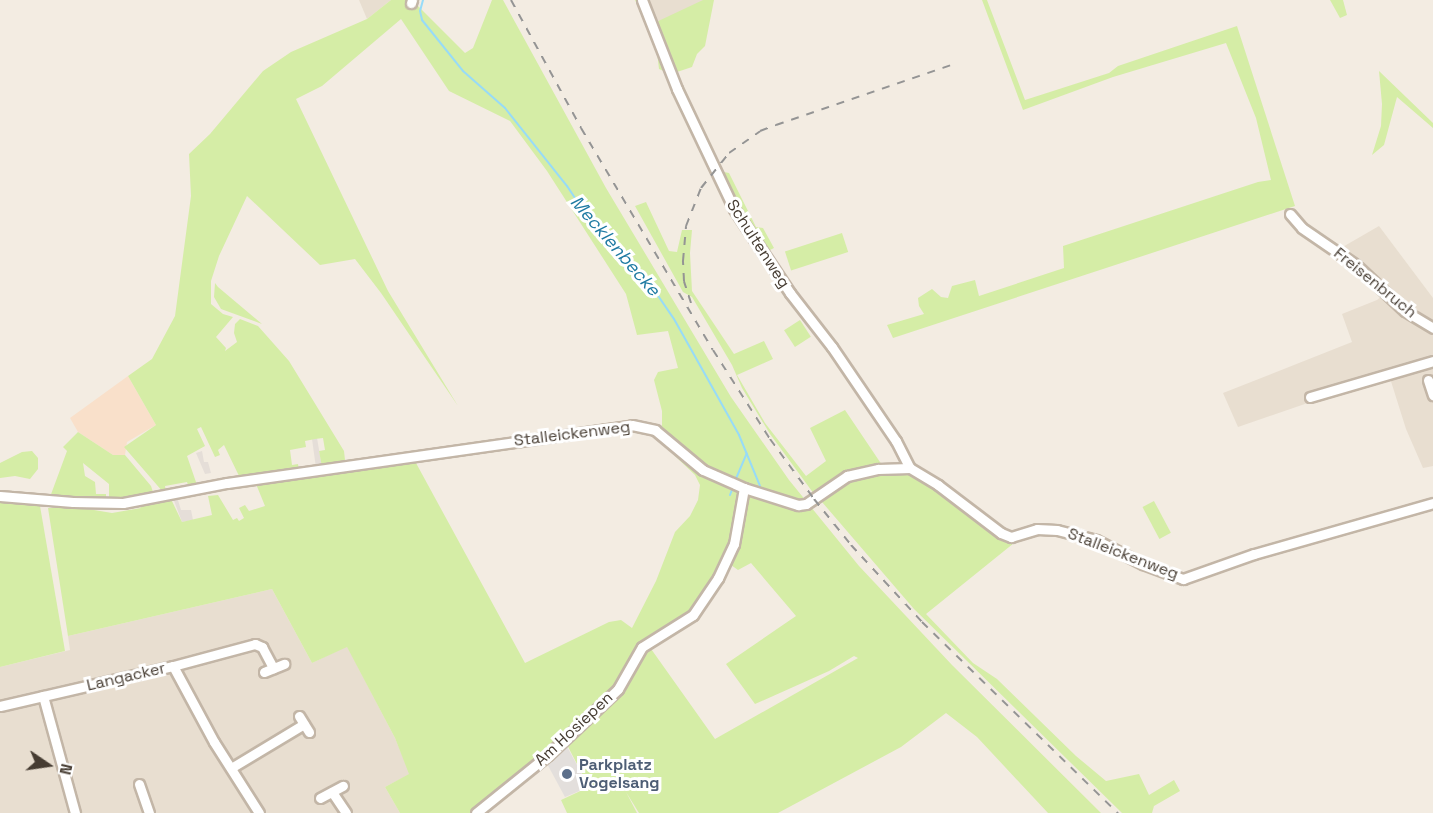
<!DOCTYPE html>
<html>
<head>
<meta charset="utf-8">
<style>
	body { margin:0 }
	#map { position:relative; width:1433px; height:813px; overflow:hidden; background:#f3ece2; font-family:"Space Grotesk",sans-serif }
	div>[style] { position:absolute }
	.residential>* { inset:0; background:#e8ded0 }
	.commercial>* { inset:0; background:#f9e0ca }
	.industrial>* { inset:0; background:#e5ded8 }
	.green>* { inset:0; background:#d5eda6; transform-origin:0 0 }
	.parking>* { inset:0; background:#e3dfdc }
	.stream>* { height:2px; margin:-1px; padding:0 1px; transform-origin:1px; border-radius:1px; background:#97dbf8 }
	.roads { filter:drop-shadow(2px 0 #c3b6a7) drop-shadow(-2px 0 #c3b6a7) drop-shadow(0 2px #c3b6a7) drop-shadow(0 -2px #c3b6a7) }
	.minor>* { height:9px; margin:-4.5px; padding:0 4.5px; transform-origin:4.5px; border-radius:4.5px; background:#fff }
	.rail>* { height:2px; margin-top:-1px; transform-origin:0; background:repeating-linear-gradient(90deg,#949494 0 8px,transparent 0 16px) }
	.dots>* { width:16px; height:16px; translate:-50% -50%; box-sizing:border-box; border:3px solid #fff; border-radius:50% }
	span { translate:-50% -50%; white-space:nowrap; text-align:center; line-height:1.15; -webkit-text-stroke:6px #fff; paint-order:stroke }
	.street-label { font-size:16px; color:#463c32 }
	.service-label { font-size:16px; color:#4e5e75; font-weight:700 }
	.left { translate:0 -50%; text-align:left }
	.water-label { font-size:18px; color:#1e7aa2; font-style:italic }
	.north { position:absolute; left:18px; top:735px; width:60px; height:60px; -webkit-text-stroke:4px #fff; paint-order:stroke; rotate:103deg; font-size:16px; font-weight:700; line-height:24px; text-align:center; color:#463c32 }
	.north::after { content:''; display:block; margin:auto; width:21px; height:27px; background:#463c32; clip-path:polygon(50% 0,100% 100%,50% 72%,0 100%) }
</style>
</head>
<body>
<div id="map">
	<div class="residential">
		<div style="clip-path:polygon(359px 0,391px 0,367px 19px)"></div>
		<div style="clip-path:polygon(642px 0,703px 0,703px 1px,652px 25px)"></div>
		<div style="clip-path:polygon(1379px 226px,1433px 298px,1433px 466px,1423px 468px,1406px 429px,1389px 375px,1238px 427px,1223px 393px,1352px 342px,1342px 314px,1377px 300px,1383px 295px,1364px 273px,1334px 252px)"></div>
		<div style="clip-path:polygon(272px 589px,312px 663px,347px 646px,395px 738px,410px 774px,385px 787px,400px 813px,0 813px,0 667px,70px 650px,68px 636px)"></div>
	</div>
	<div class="commercial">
		<div style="clip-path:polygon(128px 376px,156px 425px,127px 442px,125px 455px,113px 455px,78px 432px,70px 418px)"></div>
	</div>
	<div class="industrial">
		<div style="clip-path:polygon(317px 438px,322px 467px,316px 468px,312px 439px)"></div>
		<div style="clip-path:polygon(202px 451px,204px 462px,208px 462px,211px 473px,205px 474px,196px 453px)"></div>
		<div style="clip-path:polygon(177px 497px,181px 510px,191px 510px,193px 520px,182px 522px,173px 498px)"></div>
	</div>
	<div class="green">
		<div style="clip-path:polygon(evenodd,391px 0,412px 0,465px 53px,473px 48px,492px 0,503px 0,606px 188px,731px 397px,789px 480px,859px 566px,952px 665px,1101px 813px,1048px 813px,977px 737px,946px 713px,901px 747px,778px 813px,639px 813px,626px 792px,637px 813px,567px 813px,561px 800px,589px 787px,565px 741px,471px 813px,400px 813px,385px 787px,409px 774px,395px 738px,347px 647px,312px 663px,272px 589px,68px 636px,48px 508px,76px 507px,112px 513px,141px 508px,137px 504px,170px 497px,182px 522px,212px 515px,208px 496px,218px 495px,233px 520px,237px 518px,239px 521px,244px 518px,239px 508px,245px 505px,249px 511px,265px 506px,256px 484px,416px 463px,525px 663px,609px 622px,621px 620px,632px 628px,656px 581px,675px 532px,690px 516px,698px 500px,700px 485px,695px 475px,656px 438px,662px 425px,662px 411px,654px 380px,658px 372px,678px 368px,668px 331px,637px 335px,626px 294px,547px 171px,510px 121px,449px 91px,401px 19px,322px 86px,296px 99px,388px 291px,458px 406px,381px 293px,355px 259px,320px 265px,247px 196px,219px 256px,211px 281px,211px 304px,223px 314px,233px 317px,216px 337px,226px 348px,225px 351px,237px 342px,234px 333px,235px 324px,240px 319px,258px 326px,289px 361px,344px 451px,345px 460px,343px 463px,322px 467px,319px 451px,325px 450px,323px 438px,315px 439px,305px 441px,306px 447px,290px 450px,292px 465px,298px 464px,299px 470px,240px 478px,224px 445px,218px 450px,220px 455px,215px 457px,201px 427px,197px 429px,205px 446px,187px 456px,197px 485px,189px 488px,187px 482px,165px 486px,166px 492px,163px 492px,124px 447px,156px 425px,128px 376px,152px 359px,175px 316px,191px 196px,189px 154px,210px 134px,263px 71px,291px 52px,367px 19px,391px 0,743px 488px,740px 522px,731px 565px,738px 570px,751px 563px,796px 616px,726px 664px,755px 704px,829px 671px,854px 656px,858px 658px,715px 739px,644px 639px,689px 612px,705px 593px,730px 546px,743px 488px)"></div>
		<div style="clip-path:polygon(635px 0,642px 0,652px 24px,703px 0,714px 0,705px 46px,697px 54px,692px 67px,671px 74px,659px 69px,657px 52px)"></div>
		<div style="clip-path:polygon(982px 0,987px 0,1025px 100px,1109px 73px,1118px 66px,1237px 26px,1295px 206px,893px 338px,887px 325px,924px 314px,919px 306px,918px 298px,932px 289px,941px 297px,948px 298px,952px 286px,975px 280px,979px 296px,1064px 268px,1063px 246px,1258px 182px,1271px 180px,1256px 118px,1226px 43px,1113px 77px,1023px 110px)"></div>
		<div style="clip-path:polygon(1330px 0,1343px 0,1347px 15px,1340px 18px)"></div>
		<div style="clip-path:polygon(1379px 71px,1433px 123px,1433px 128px,1397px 97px,1384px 145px,1372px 155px,1381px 126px,1382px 104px)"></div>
		<div style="clip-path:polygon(714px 170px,729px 173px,756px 227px,763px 228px,774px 248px,766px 252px)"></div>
		<div style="clip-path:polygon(646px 202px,669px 251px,677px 252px,682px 230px,692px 230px,690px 253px,692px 291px,734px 354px,764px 341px,773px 359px,737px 375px,765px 423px,806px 476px,826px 461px,810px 428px,845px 410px,882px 465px,814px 494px,770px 434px,742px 388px,732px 365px,692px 297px,683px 292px,635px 206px)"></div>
		<div style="left:842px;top:233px;width:20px;height:60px;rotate:72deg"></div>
		<div style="clip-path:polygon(215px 283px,218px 287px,262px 324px,221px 309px,214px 297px)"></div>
		<div style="left:800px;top:320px;width:20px;height:19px;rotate:57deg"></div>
		<div style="clip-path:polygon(78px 432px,113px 455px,125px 455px,151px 486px,153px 492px,150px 495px,109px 501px,109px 484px,83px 463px,85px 476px,95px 482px,96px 494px,106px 494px,106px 501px,50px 497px,67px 451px,63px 447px)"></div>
		<div style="clip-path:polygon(32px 451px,38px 458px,38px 469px,30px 479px,15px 476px,0 478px,0 463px,22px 452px)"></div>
		<div style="clip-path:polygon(908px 472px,946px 494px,1000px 540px,1014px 543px,926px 614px,973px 663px,997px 679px,1076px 756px,1106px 781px,1139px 774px,1149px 795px,1174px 780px,1180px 791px,1154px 806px,1152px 813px,1122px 813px,914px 609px,822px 502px,859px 475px)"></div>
		<div style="clip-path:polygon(0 500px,40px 506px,65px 651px,0 667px)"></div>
		<div style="left:1154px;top:501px;width:36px;height:13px;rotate:62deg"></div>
	</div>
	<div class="parking">
		<div style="clip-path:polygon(565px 743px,589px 787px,565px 797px,545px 760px)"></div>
	</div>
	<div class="stream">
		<div style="left:423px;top:0;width:11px;rotate:105deg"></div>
		<div style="left:420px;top:11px;width:9px;rotate:77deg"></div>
		<div style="left:422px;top:20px;width:65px;rotate:51.2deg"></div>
		<div style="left:463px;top:71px;width:56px;rotate:41.4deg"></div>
		<div style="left:505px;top:108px;width:100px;rotate:51.5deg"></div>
		<div style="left:567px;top:186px;width:54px;rotate:56.3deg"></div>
		<div style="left:597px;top:231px;width:75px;rotate:45deg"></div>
		<div style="left:650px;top:284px;width:42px;rotate:55.6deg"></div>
		<div style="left:674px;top:319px;width:133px;rotate:60.7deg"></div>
		<div style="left:739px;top:435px;width:55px;rotate:67.6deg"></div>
		<div style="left:735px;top:481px;width:30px;rotate:-67deg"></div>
		<div style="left:730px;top:495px;width:9px;rotate:-69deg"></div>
	</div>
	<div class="roads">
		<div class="minor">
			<div style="left:642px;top:0;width:96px;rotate:68.5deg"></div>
			<div style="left:677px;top:89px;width:133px;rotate:64.6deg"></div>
			<div style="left:734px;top:209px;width:101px;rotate:56.3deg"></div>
			<div style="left:790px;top:293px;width:68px;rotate:52.1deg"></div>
			<div style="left:832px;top:347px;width:114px;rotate:55.8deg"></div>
			<div style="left:896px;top:441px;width:30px;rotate:63deg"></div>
			<div style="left:411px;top:3px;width:3px;rotate:-72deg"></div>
			<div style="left:1290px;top:214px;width:18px;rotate:49deg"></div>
			<div style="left:1302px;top:228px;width:65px;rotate:34.4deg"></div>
			<div style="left:1356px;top:265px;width:67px;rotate:43.2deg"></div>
			<div style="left:1405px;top:311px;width:33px;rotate:31deg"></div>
			<div style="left:1428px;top:380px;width:16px;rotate:72deg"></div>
			<div style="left:1310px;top:397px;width:128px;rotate:-16.3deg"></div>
			<div style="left:0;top:496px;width:73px;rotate:4.7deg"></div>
			<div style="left:73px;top:502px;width:50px;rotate:1.1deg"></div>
			<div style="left:123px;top:503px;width:106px;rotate:-10.9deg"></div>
			<div style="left:227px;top:483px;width:409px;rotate:-8.1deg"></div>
			<div style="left:632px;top:425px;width:24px;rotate:12deg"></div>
			<div style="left:655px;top:430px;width:62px;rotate:39.8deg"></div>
			<div style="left:703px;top:470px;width:45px;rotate:23.7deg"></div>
			<div style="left:744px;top:488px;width:57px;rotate:17.5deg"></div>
			<div style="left:798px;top:505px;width:8px;rotate:-7deg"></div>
			<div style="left:806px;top:504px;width:50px;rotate:-34.3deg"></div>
			<div style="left:847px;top:476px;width:32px;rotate:-13deg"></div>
			<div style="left:878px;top:469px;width:32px;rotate:-2deg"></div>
			<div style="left:910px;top:468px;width:33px;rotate:31deg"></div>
			<div style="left:938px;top:485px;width:79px;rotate:37.3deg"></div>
			<div style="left:1001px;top:533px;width:11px;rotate:22deg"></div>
			<div style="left:1011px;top:537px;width:27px;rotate:-17deg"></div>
			<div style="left:1037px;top:529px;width:20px;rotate:3deg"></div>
			<div style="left:1057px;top:530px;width:40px;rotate:14.4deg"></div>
			<div style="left:1096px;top:540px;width:53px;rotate:27.1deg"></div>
			<div style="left:1143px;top:564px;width:43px;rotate:20.6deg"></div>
			<div style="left:1183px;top:579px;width:75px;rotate:-19.4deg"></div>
			<div style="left:1254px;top:554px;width:186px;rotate:-15.9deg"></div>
			<div style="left:173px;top:666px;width:85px;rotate:-15deg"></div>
			<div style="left:255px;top:644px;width:8px;rotate:23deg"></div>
			<div style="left:262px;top:647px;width:24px;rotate:62deg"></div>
			<div style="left:264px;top:672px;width:22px;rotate:-22deg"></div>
			<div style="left:43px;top:696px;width:121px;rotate:74.7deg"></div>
			<div style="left:0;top:706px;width:178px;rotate:-13deg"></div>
			<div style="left:173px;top:666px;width:86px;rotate:61.7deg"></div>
			<div style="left:214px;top:742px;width:84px;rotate:57.6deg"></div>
			<div style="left:299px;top:716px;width:19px;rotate:58deg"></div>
			<div style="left:231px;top:768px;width:85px;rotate:-31.1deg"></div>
			<div style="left:139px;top:784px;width:31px;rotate:71deg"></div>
			<div style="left:332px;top:792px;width:25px;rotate:56deg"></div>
			<div style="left:320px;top:798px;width:26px;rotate:-28deg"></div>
			<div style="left:476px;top:813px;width:92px;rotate:-38.9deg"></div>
			<div style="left:548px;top:755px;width:96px;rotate:-43.3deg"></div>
			<div style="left:618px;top:689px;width:48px;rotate:-60.3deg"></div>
			<div style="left:642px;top:647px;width:60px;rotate:-32.1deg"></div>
			<div style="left:693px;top:615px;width:45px;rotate:-56deg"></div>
			<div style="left:718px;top:578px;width:38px;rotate:-65deg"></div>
			<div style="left:734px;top:544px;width:57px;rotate:-79.9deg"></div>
		</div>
	</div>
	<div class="rail">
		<div style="left:511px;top:0;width:146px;rotate:61.3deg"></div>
		<div style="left:581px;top:128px;width:258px;rotate:59.3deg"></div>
		<div style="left:713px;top:350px;width:106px;rotate:57.4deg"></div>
		<div style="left:770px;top:439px;width:74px;rotate:53.7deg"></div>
		<div style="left:814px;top:499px;width:59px;rotate:51.2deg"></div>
		<div style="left:851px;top:545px;width:105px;rotate:47.3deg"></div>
		<div style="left:922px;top:622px;width:274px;rotate:44.3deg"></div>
		<div style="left:691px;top:303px;width:23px;rotate:-108deg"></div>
		<div style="left:684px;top:281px;width:20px;rotate:-93deg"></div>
		<div style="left:683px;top:261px;width:35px;rotate:-85deg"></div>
		<div style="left:686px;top:226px;width:41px;rotate:-68.5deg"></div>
		<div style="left:701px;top:188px;width:45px;rotate:-51.3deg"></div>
		<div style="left:729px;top:153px;width:38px;rotate:-35deg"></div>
		<div style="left:760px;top:131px;width:17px;rotate:-21deg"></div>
		<div style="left:776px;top:125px;width:191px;rotate:-18.9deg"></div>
	</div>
	<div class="dots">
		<div style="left:567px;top:774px;background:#5c6f8a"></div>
	</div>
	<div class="street-label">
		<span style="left:758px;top:244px;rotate:57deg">Schultenweg</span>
		<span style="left:1375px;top:283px;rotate:39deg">Freisenbruch</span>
		<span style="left:572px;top:434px;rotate:-7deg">Stalleickenweg</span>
		<span style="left:1123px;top:554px;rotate:21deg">Stalleickenweg</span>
		<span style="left:126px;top:677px;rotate:-13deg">Langacker</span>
		<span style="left:574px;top:729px;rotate:-43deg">Am Hosiepen</span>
	</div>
	<div class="service-label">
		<span class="left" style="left:579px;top:774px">Parkplatz<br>Vogelsang</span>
	</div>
	<div class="water-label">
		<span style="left:615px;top:246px;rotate:49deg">Mecklenbecke</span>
	</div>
	<div class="north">N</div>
</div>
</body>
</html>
